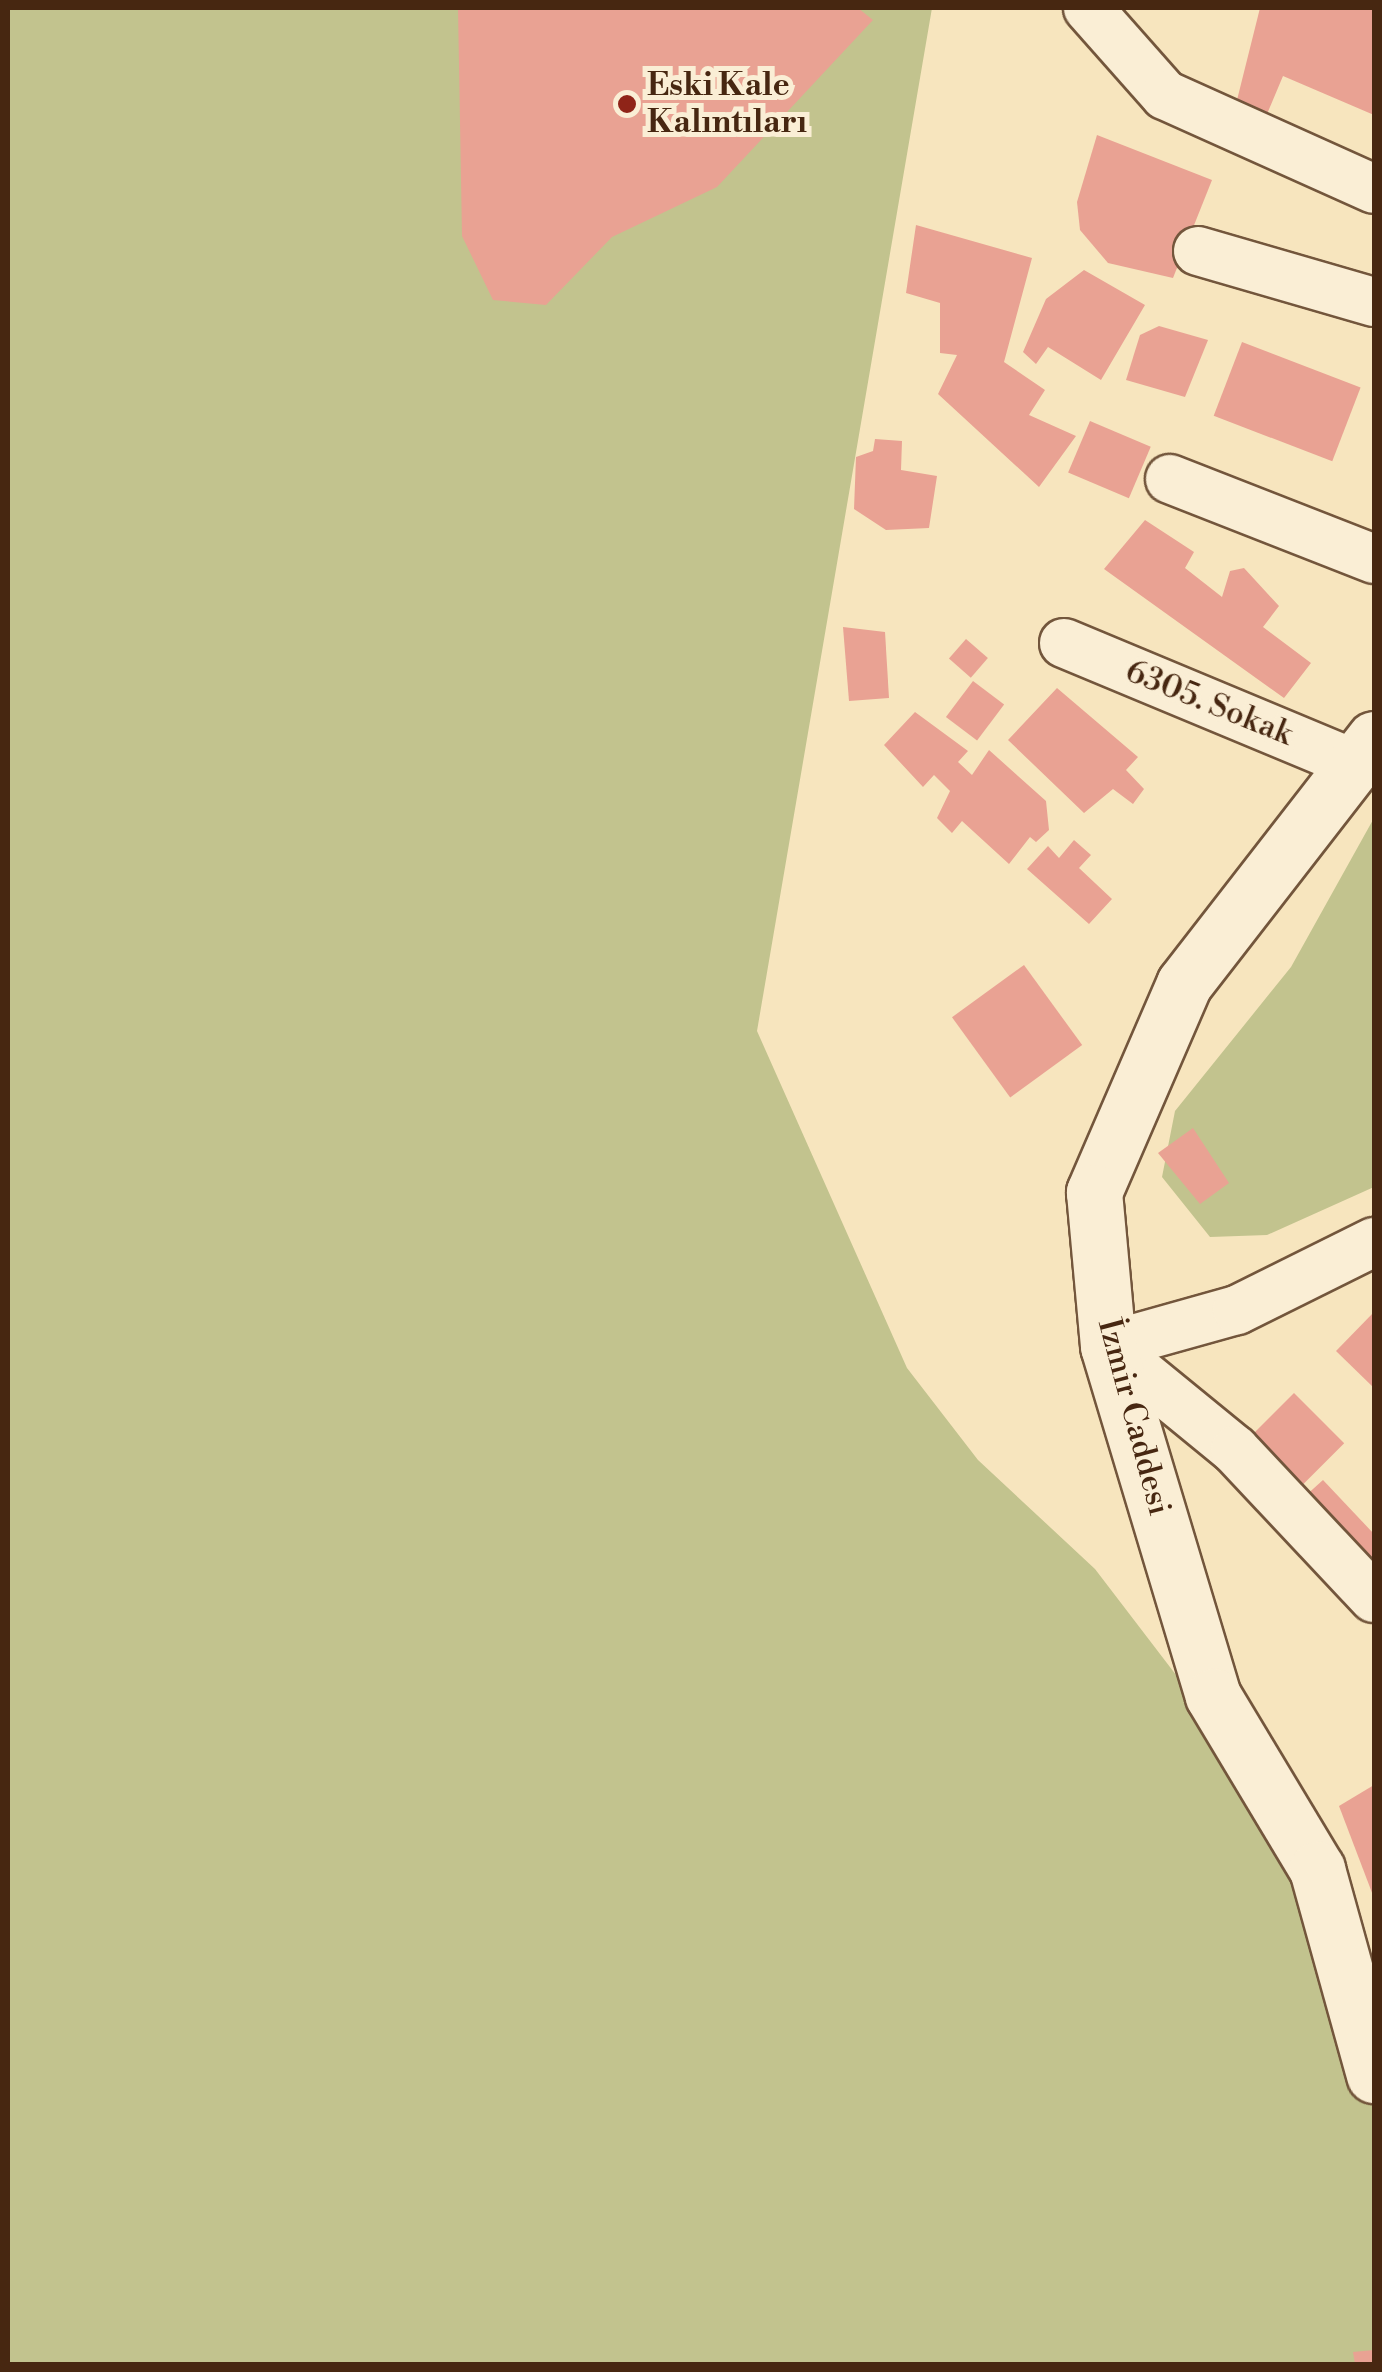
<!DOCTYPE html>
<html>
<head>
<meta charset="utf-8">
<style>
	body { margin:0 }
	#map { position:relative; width:1382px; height:2372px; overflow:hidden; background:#f7e5be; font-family:"Libre Bodoni",serif }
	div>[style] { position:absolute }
	.green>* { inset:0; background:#c2c38e }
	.building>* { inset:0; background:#e9a293; transform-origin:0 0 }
	.roads { filter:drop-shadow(2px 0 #73563c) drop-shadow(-2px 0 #73563c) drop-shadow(0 2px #73563c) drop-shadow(0 -2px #73563c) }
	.minor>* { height:48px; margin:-24px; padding:0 24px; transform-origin:24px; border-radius:24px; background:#faeed5 }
	.tertiary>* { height:55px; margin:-27.5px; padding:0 27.5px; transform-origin:27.5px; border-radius:27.5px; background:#faeed5 }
	.dots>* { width:28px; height:28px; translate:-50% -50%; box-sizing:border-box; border:5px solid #faeed5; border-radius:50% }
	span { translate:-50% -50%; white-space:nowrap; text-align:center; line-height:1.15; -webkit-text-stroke:10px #faeed5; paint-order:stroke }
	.poi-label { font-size:32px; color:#472711; font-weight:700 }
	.left { translate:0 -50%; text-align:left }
	.street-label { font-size:32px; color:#472711 }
	.frame { position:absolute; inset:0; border:10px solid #472711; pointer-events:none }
</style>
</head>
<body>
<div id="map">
	<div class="green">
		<div style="clip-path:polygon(8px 8px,932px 8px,757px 1031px,907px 1368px,978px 1460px,1095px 1569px,1264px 1790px,1374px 2090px,1374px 2364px,8px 2364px)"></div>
		<div style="clip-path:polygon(1374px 818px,1374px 1187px,1267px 1235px,1210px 1237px,1162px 1177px,1175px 1111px,1291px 967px)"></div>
	</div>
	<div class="building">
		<div style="clip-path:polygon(458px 8px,858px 8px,873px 20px,717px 187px,612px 237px,546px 305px,493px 300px,462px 236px)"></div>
		<div style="clip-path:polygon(1260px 8px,1374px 8px,1374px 115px,1283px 76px,1267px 114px,1234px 112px)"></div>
		<div style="clip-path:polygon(1097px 135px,1212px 180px,1173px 278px,1108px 263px,1080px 230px,1077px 202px)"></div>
		<div style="clip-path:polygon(916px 225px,1032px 258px,1004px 362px,1045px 390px,1029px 415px,1076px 436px,1039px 487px,938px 394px,957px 355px,940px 353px,940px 303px,906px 293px)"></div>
		<div style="clip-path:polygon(1084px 270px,1145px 305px,1101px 380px,1048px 347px,1036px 364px,1023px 352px,1046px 299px)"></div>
		<div style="clip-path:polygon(1159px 326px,1208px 340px,1185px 397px,1126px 380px,1140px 335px)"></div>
		<div style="left:1242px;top:342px;width:127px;height:79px;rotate:21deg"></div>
		<div style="left:1090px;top:421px;width:66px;height:56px;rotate:23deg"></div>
		<div style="clip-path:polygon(875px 439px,902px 441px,901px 470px,937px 476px,929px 528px,886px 530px,854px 509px,856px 457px,873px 451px)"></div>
		<div style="clip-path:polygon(1145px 520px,1194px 552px,1185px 568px,1222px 597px,1230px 571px,1244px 568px,1279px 606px,1263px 627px,1311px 663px,1284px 698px,1104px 569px)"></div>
		<div style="clip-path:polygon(843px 627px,885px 632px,889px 698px,849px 701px)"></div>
		<div style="left:966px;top:639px;width:29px;height:26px;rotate:41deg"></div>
		<div style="left:973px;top:681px;width:39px;height:45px;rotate:37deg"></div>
		<div style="clip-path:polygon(1057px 688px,1138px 757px,1126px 770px,1144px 789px,1133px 804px,1113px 789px,1084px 813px,1008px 740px)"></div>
		<div style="clip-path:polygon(915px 712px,968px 751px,958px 762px,972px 775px,989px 750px,1046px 801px,1049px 830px,1036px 842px,1030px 837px,1009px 864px,962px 821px,952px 833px,937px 818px,950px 791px,934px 775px,923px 787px,884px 745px)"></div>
		<div style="clip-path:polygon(1074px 840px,1091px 855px,1079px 868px,1112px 899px,1089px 924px,1027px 869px,1048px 846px,1059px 858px)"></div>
		<div style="left:1024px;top:965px;width:99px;height:89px;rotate:54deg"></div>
		<div style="clip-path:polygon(1193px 1128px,1229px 1183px,1200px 1204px,1158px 1153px)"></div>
		<div style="clip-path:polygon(1374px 1312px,1374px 1388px,1336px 1351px)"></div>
		<div style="left:1294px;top:1393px;width:71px;height:86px;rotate:45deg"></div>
		<div style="clip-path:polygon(1323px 1480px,1374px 1534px,1374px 1593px,1293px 1507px)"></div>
		<div style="clip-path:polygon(1374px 1785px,1374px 1898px,1339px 1806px)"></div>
		<div style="clip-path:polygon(1374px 2350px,1374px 2364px,1355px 2364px,1353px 2352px)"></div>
	</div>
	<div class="roads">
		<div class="minor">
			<div style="left:1088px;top:8px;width:116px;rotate:48.5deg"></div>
			<div style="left:1165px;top:95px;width:229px;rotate:24.2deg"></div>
			<div style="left:1198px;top:251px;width:183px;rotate:16.2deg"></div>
			<div style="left:1170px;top:479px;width:219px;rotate:21.4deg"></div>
			<div style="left:1064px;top:643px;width:315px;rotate:22.6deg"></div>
			<div style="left:1108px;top:1346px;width:164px;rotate:39.3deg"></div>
			<div style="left:1235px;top:1450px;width:203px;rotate:46.8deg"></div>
			<div style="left:1108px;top:1346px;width:134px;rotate:-15.6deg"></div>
			<div style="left:1237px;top:1310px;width:153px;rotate:-26.4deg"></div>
		</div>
		<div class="tertiary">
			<div style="left:1374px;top:739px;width:310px;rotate:127.8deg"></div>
			<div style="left:1184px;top:984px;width:227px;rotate:113.4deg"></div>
			<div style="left:1094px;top:1192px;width:155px;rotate:84.8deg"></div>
			<div style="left:1108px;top:1346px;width:365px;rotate:73.3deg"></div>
			<div style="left:1213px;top:1696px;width:202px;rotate:59deg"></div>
			<div style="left:1317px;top:1869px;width:214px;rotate:74.5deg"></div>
		</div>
	</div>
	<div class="dots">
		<div style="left:627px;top:104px;background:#8f2418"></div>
	</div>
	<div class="poi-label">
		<span class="left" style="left:647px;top:104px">Eski Kale<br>Kalıntıları</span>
	</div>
	<div class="street-label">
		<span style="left:1209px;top:703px;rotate:22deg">6305. Sokak</span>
		<span style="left:1134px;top:1417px;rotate:75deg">İzmir Caddesi</span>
	</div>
	<div class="frame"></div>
</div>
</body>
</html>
